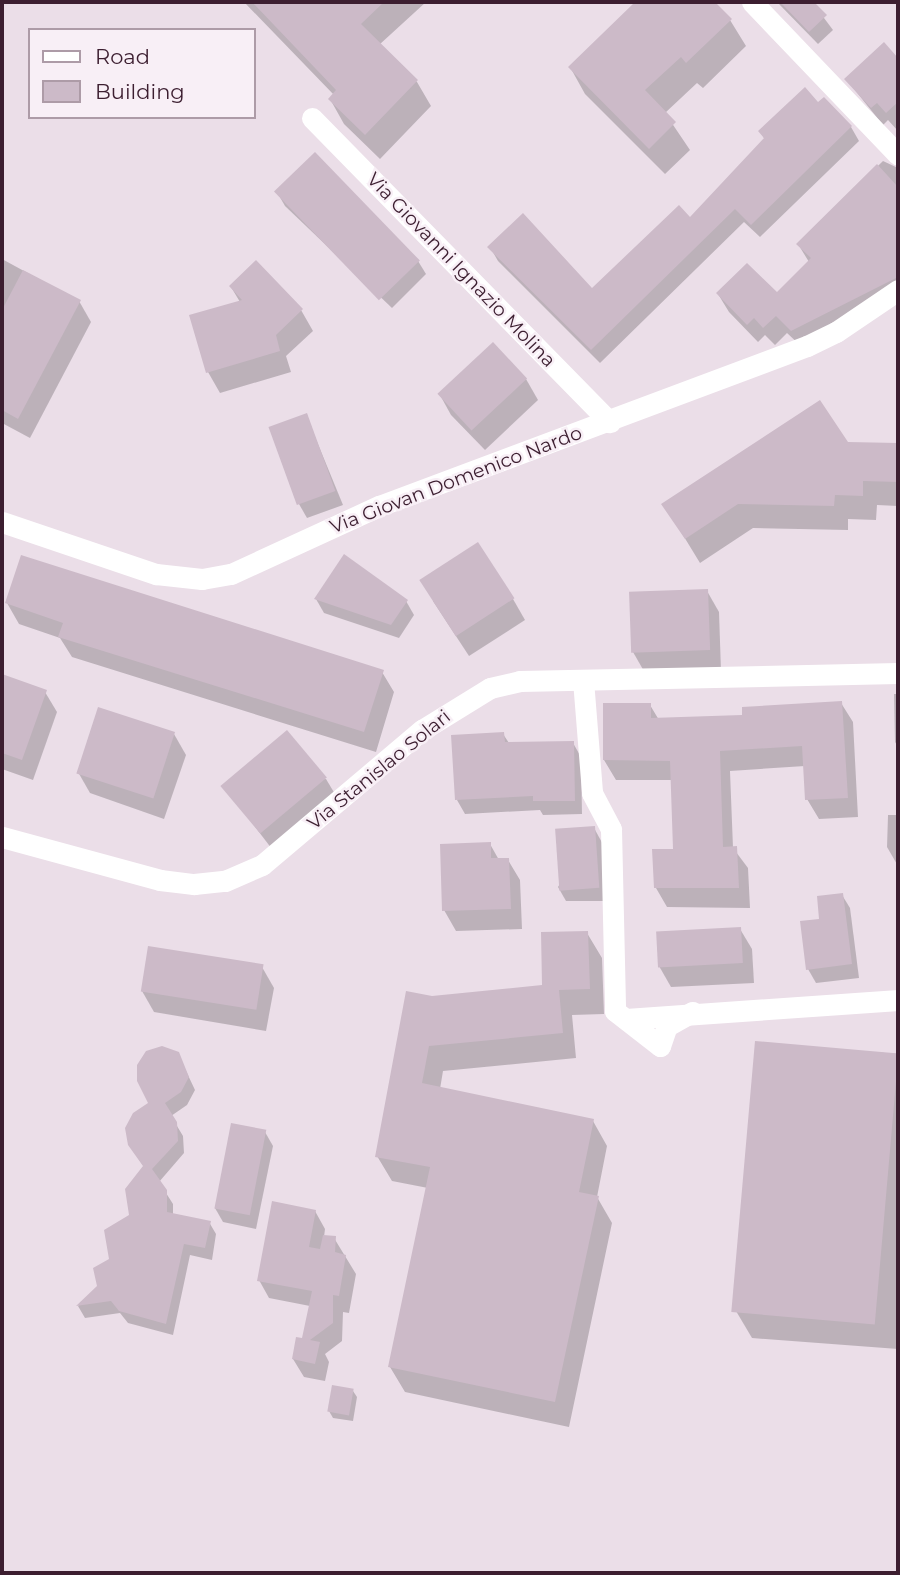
<!DOCTYPE html>
<html>
<head>
<meta charset="utf-8">
<style>
	body { margin:0 }
	#map { position:relative; width:900px; height:1575px; overflow:hidden; background:#ebdee8; font-family:Montserrat,sans-serif }
	div>[style] { position:absolute }
	.shadow>* { inset:0; background:#0003 }
	.building>* { inset:0; background:#ccbac8; transform-origin:0 0 }
	.street>* { height:21px; margin:-10.5px; padding:0 10.5px; transform-origin:10.5px; border-radius:10.5px; background:#fff }
	span { translate:-50% -50%; white-space:nowrap; text-align:center; line-height:1.15; -webkit-text-stroke:5px #f8eff6; paint-order:stroke }
	.street-label { font-size:19px; color:#3c1e30 }
	.frame { position:absolute; inset:0; border:4px solid #3c1e30; pointer-events:none }
	.legend { position:absolute; left:28px; top:28px; width:228px; height:91px; box-sizing:border-box; background:#f8eff6; border:2px solid #ad9ba7; margin:0; padding:9px 12px; list-style:none; font-size:21px; color:#3c1e30 }
	.legend li { display:flex; align-items:center; gap:14px; height:35px }
	.legend b { width:35px; border:2px solid #ad9ba7 }
</style>
</head>
<body>
<div id="map">
	<div class="shadow">
		<div style="clip-path:polygon(244px 2px,426px 2px,379px 45px,417px 82px,431px 106px,380px 159px,344px 124px,330px 99px,334px 95px)"></div>
		<div style="clip-path:polygon(637px 2px,713px 2px,730px 20px,746px 46px,703px 88px,697px 83px,665px 113px,690px 150px,665px 174px,585px 94px,570px 67px)"></div>
		<div style="clip-path:polygon(777px 2px,812px 2px,833px 30px,818px 44px)"></div>
		<div style="clip-path:polygon(884px 44px,898px 60px,898px 131px,888px 120px,883px 125px,846px 79px)"></div>
		<div style="clip-path:polygon(818px 104px,851px 127px,859px 141px,760px 237px,744px 222px,600px 363px,498px 261px,490px 247px,592px 290px,690px 220px,765px 140px,760px 131px)"></div>
		<div style="clip-path:polygon(883px 161px,898px 168px,898px 285px,803px 348px,787px 333px,775px 345px,765px 335px,758px 342px,729px 312px,718px 294px,777px 294px,809px 262px,798px 244px)"></div>
		<div style="clip-path:polygon(277px 192px,418px 261px,426px 274px,392px 308px,285px 206px)"></div>
		<div style="clip-path:polygon(2px 259px,79px 301px,91px 322px,30px 438px,2px 423px)"></div>
		<div style="clip-path:polygon(231px 287px,301px 310px,313px 331px,286px 356px,291px 372px,220px 393px,208px 372px,240px 302px)"></div>
		<div style="clip-path:polygon(493px 345px,526px 379px,538px 400px,485px 450px,451px 415px,440px 395px)"></div>
		<div style="clip-path:polygon(306px 415px,343px 505px,307px 518px,299px 504px)"></div>
		<div style="clip-path:polygon(847px 444px,898px 445px,898px 506px,877px 505px,876px 520px,848px 519px,848px 530px,753px 528px,700px 563px,664px 504px)"></div>
		<div style="clip-path:polygon(707px 591px,719px 612px,721px 671px,645px 673px,633px 652px)"></div>
		<div style="clip-path:polygon(316px 599px,406px 601px,414px 615px,399px 638px,324px 613px)"></div>
		<div style="clip-path:polygon(513px 599px,525px 620px,469px 656px,433px 601px)"></div>
		<div style="clip-path:polygon(7px 603px,382px 672px,394px 692px,376px 752px,72px 657px,60px 638px,19px 624px)"></div>
		<div style="clip-path:polygon(2px 676px,45px 692px,57px 712px,33px 780px,2px 769px)"></div>
		<div style="clip-path:polygon(894px 694px,898px 694px,898px 747px,895px 742px)"></div>
		<div style="clip-path:polygon(841px 703px,853px 722px,858px 817px,819px 819px,807px 799px,805px 766px,730px 771px,733px 848px,748px 868px,750px 908px,667px 907px,656px 888px,675px 850px,672px 780px,616px 780px,604px 760px,650px 705px,659px 720px,744px 717px)"></div>
		<div style="clip-path:polygon(174px 734px,186px 755px,164px 819px,90px 793px,78px 772px)"></div>
		<div style="clip-path:polygon(503px 734px,509px 743px,573px 743px,581px 757px,582px 814px,543px 815px,540px 810px,465px 814px,457px 800px)"></div>
		<div style="clip-path:polygon(326px 779px,338px 799px,275px 853px,224px 786px)"></div>
		<div style="clip-path:polygon(888px 815px,898px 815px,898px 866px,887px 847px)"></div>
		<div style="clip-path:polygon(594px 828px,605px 848px,606px 901px,566px 901px,558px 887px)"></div>
		<div style="clip-path:polygon(490px 844px,499px 860px,508px 860px,520px 880px,522px 929px,456px 931px,444px 910px)"></div>
		<div style="clip-path:polygon(842px 895px,850px 908px,859px 978px,816px 983px,808px 969px,821px 920px)"></div>
		<div style="clip-path:polygon(740px 929px,752px 949px,754px 983px,671px 987px,659px 966px)"></div>
		<div style="clip-path:polygon(587px 933px,602px 958px,604px 1014px,572px 1015px,576px 1058px,443px 1071px,440px 1089px,593px 1121px,607px 1146px,597px 1197px,612px 1223px,569px 1427px,405px 1392px,390px 1367px,428px 1188px,392px 1181px,377px 1156px,432px 998px,544px 987px)"></div>
		<div style="clip-path:polygon(262px 967px,274px 988px,266px 1031px,154px 1012px,142px 991px)"></div>
		<div style="clip-path:polygon(757px 1043px,898px 1054px,898px 1349px,752px 1338px,736px 1311px)"></div>
		<div style="clip-path:polygon(178px 1054px,195px 1090px,187px 1105px,171px 1116px,183px 1136px,184px 1153px,159px 1182px,173px 1204px,173px 1215px,209px 1222px,216px 1234px,212px 1260px,190px 1255px,173px 1335px,128px 1323px,120px 1313px,85px 1318px,78px 1306px,98px 1286px,131px 1216px,144px 1167px,129px 1144px)"></div>
		<div style="clip-path:polygon(265px 1132px,273px 1146px,256px 1229px,223px 1222px,215px 1208px)"></div>
		<div style="clip-path:polygon(315px 1211px,325px 1229px,324px 1237px,334px 1238px,356px 1274px,349px 1313px,343px 1312px,342px 1341px,325px 1354px,329px 1362px,325px 1381px,304px 1377px,293px 1359px,303px 1340px,310px 1306px,269px 1298px,259px 1280px)"></div>
		<div style="clip-path:polygon(353px 1391px,357px 1397px,353px 1421px,333px 1418px,329px 1411px)"></div>
	</div>
	<div class="building">
		<div style="clip-path:polygon(252px 2px,384px 2px,361px 24px,418px 80px,365px 135px,328px 99px,336px 90px)"></div>
		<div style="clip-path:polygon(635px 2px,715px 2px,732px 19px,686px 63px,681px 57px,645px 90px,676px 122px,649px 149px,568px 67px)"></div>
		<div style="clip-path:polygon(780px 2px,814px 2px,827px 15px,809px 32px)"></div>
		<div style="clip-path:polygon(884px 42px,898px 58px,898px 102px,886px 113px,877px 103px,871px 108px,844px 79px)"></div>
		<div style="clip-path:polygon(805px 87px,818px 102px,824px 97px,852px 126px,751px 225px,735px 209px,591px 350px,487px 247px,523px 213px,592px 288px,679px 205px,690px 217px,764px 138px,758px 131px)"></div>
		<div style="left:315px;top:152px;width:151px;height:57px;rotate:46deg"></div>
		<div style="clip-path:polygon(877px 164px,898px 187px,898px 277px,791px 331px,776px 316px,763px 328px,754px 318px,747px 325px,716px 293px,747px 263px,777px 292px,811px 258px,796px 244px)"></div>
		<div style="clip-path:polygon(256px 260px,303px 309px,276px 335px,280px 351px,206px 373px,189px 315px,242px 300px,229px 286px)"></div>
		<div style="clip-path:polygon(23px 270px,81px 300px,18px 419px,2px 410px,2px 310px)"></div>
		<div style="left:493px;top:342px;width:50px;height:76px;rotate:47deg"></div>
		<div style="clip-path:polygon(820px 400px,848px 442px,898px 443px,898px 482px,863px 481px,863px 496px,835px 495px,834px 506px,738px 504px,685px 539px,661px 504px)"></div>
		<div style="left:307px;top:413px;width:83px;height:41px;rotate:70deg"></div>
		<div style="left:478px;top:542px;width:67px;height:70px;rotate:57deg"></div>
		<div style="clip-path:polygon(344px 554px,408px 600px,391px 625px,314px 599px)"></div>
		<div style="clip-path:polygon(21px 555px,384px 670px,364px 732px,58px 637px,63px 623px,5px 603px)"></div>
		<div style="left:708px;top:589px;width:61px;height:79px;rotate:88deg"></div>
		<div style="clip-path:polygon(2px 674px,47px 690px,22px 760px,2px 753px)"></div>
		<div style="clip-path:polygon(842px 701px,848px 798px,805px 800px,802px 746px,720px 751px,723px 847px,737px 846px,739px 888px,654px 888px,652px 849px,673px 849px,670px 761px,603px 760px,603px 703px,651px 703px,651px 718px,742px 715px,742px 707px)"></div>
		<div style="left:98px;top:707px;width:81px;height:70px;rotate:18deg"></div>
		<div style="left:287px;top:730px;width:62px;height:87px;rotate:50deg"></div>
		<div style="clip-path:polygon(504px 732px,505px 742px,574px 741px,575px 801px,533px 801px,533px 796px,455px 800px,451px 735px)"></div>
		<div style="left:595px;top:826px;width:62px;height:40px;rotate:86deg"></div>
		<div style="clip-path:polygon(491px 842px,491px 858px,509px 858px,511px 909px,442px 911px,440px 844px)"></div>
		<div style="clip-path:polygon(843px 893px,852px 964px,806px 970px,800px 921px,819px 919px,817px 896px)"></div>
		<div style="left:741px;top:927px;width:36px;height:85px;rotate:87deg"></div>
		<div style="clip-path:polygon(588px 931px,590px 989px,559px 990px,563px 1033px,429px 1046px,422px 1083px,594px 1119px,579px 1192px,599px 1196px,555px 1402px,388px 1367px,430px 1167px,375px 1157px,406px 991px,432px 996px,542px 985px,541px 932px)"></div>
		<div style="left:148px;top:946px;width:117px;height:46px;rotate:9deg"></div>
		<div style="left:755px;top:1041px;width:144px;height:272px;rotate:5deg"></div>
		<div style="clip-path:polygon(162px 1046px,179px 1052px,189px 1077px,181px 1092px,165px 1103px,177px 1122px,178px 1141px,152px 1169px,167px 1190px,167px 1212px,211px 1221px,205px 1248px,184px 1244px,166px 1324px,119px 1311px,111px 1301px,76px 1306px,97px 1286px,93px 1268px,109px 1259px,104px 1230px,129px 1215px,125px 1189px,143px 1166px,128px 1145px,125px 1128px,133px 1113px,148px 1103px,137px 1081px,137px 1065px,146px 1051px)"></div>
		<div style="left:231px;top:1123px;width:36px;height:87px;rotate:11deg"></div>
		<div style="clip-path:polygon(272px 1201px,316px 1210px,309px 1247px,320px 1249px,323px 1235px,336px 1236px,335px 1252px,346px 1255px,339px 1296px,333px 1295px,333px 1323px,310px 1340px,320px 1342px,315px 1364px,292px 1359px,296px 1337px,302px 1338px,312px 1291px,257px 1281px)"></div>
		<div style="left:332px;top:1385px;width:22px;height:27px;rotate:10deg"></div>
	</div>
	<div class="street">
		<div style="left:752px;top:2px;width:211px;rotate:46.3deg"></div>
		<div style="left:312px;top:118px;width:426px;rotate:45.6deg"></div>
		<div style="left:2px;top:522px;width:163px;rotate:18.7deg"></div>
		<div style="left:156px;top:574px;width:46px;rotate:6.2deg"></div>
		<div style="left:202px;top:579px;width:29px;rotate:-10deg"></div>
		<div style="left:231px;top:574px;width:163px;rotate:-24.7deg"></div>
		<div style="left:379px;top:506px;width:457px;rotate:-20.5deg"></div>
		<div style="left:807px;top:346px;width:32px;rotate:-26deg"></div>
		<div style="left:836px;top:332px;width:75px;rotate:-34.1deg"></div>
		<div style="left:583px;top:680px;width:113px;rotate:85.4deg"></div>
		<div style="left:592px;top:793px;width:41px;rotate:62.2deg"></div>
		<div style="left:611px;top:829px;width:182px;rotate:88.7deg"></div>
		<div style="left:615px;top:1011px;width:57px;rotate:37.9deg"></div>
		<div style="left:660px;top:1046px;width:21px;rotate:-71deg"></div>
		<div style="left:667px;top:1026px;width:29px;rotate:-29deg"></div>
		<div style="left:2px;top:837px;width:164px;rotate:15.2deg"></div>
		<div style="left:160px;top:880px;width:34px;rotate:7deg"></div>
		<div style="left:194px;top:884px;width:31px;rotate:-6deg"></div>
		<div style="left:225px;top:881px;width:40px;rotate:-23.4deg"></div>
		<div style="left:262px;top:865px;width:209px;rotate:-40.2deg"></div>
		<div style="left:422px;top:730px;width:80px;rotate:-31.7deg"></div>
		<div style="left:490px;top:688px;width:31px;rotate:-13deg"></div>
		<div style="left:520px;top:681px;width:378px;rotate:-1.2deg"></div>
		<div style="left:626px;top:1019px;width:273px;rotate:-4deg"></div>
	</div>
	<div class="street-label">
		<span style="left:461px;top:270px;rotate:46deg">Via Giovanni Ignazio Molina</span>
		<span style="left:456px;top:480px;rotate:-21deg">Via Giovan Domenico Nardo</span>
		<span style="left:379px;top:770px;rotate:-39deg">Via Stanislao Solari</span>
	</div>
	<div class="frame"></div>
	<ul class="legend">
	<li><b style="height:9px;background:#fff"></b>Road</li>
	<li><b style="height:19px;background:#ccbac8"></b>Building</li>
	</ul>
</div>
</body>
</html>
